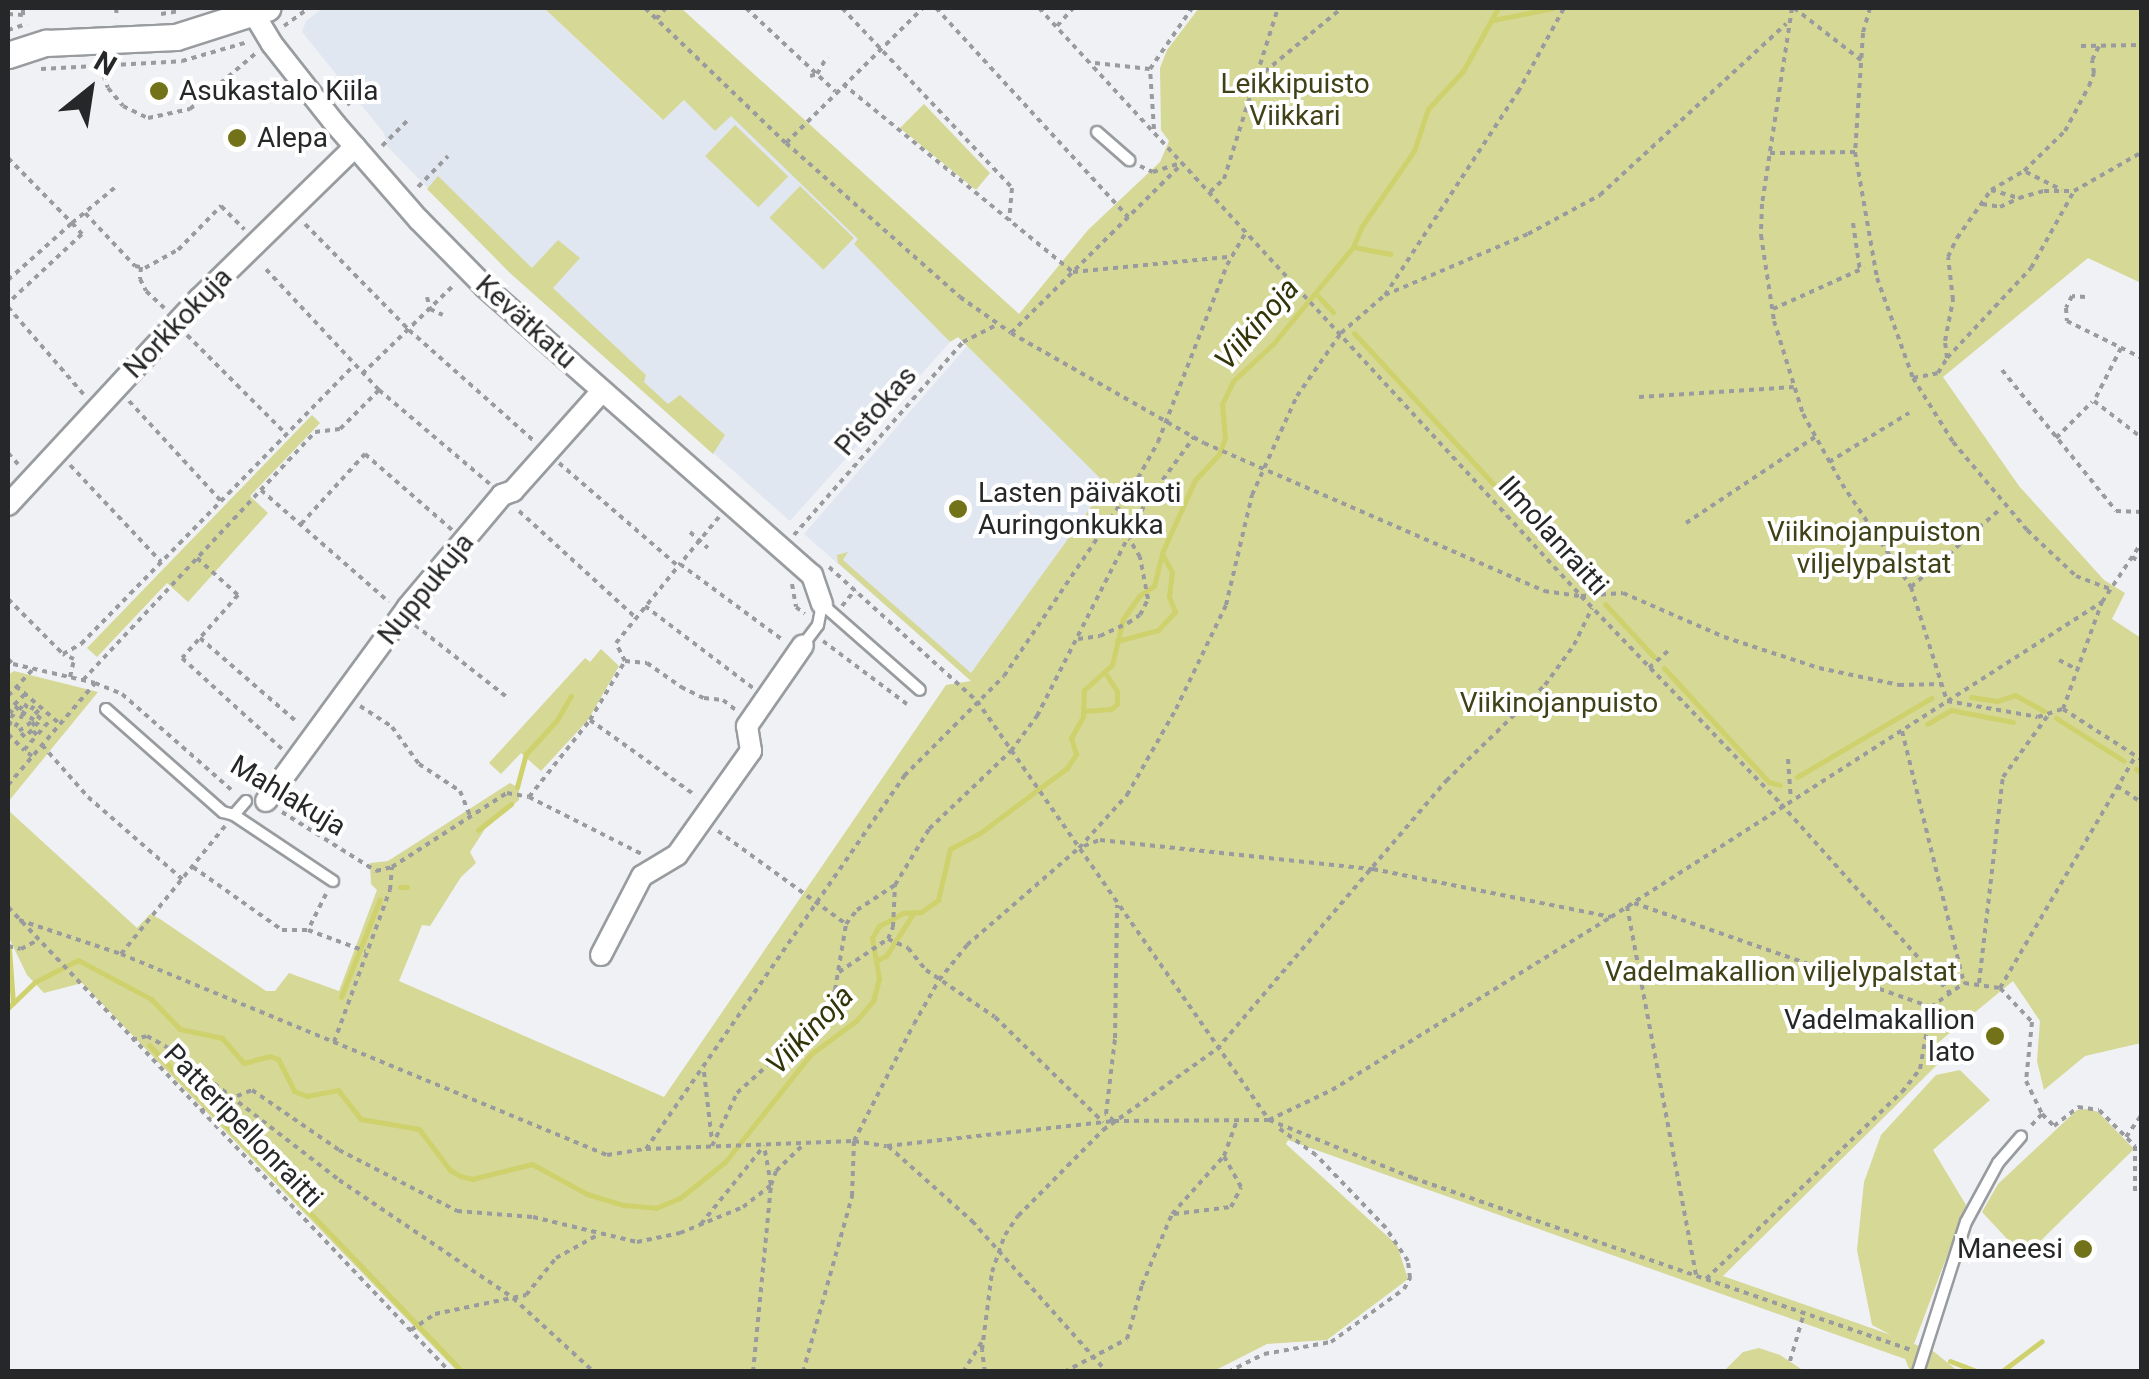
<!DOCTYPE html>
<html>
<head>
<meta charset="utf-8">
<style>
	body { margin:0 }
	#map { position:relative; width:2149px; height:1379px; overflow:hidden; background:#eff1f5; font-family:Roboto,sans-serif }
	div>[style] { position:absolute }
	.built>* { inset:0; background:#e0e7f1 }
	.green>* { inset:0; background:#d6d896; transform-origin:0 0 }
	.stream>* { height:5px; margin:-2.5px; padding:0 2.5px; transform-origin:2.5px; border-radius:2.5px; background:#cfd16d }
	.path>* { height:4px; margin-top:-2px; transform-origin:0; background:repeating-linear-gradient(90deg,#9a9b9e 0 5px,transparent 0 10px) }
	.roads { filter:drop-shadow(2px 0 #999c9f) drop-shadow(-2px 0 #999c9f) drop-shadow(0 2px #999c9f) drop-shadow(0 -2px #999c9f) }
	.service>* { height:10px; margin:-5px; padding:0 5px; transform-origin:5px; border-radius:5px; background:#fff }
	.minor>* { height:20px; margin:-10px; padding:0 10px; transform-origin:10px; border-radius:10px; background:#fff }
	.tertiary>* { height:25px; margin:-12.5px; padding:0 12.5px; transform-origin:12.5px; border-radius:12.5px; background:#fff }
	.path-bridge>* { height:4px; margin-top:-2px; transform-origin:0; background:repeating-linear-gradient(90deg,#9a9b9e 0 5px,transparent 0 10px) }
	.dots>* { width:28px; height:28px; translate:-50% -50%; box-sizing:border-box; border:5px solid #fff; border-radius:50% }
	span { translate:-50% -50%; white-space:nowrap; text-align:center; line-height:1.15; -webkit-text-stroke:8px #fff; paint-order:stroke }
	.park-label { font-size:28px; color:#404117 }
	.poi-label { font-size:28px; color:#262728 }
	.left { translate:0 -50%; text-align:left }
	.right { translate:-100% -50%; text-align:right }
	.street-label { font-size:28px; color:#262728 }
	.water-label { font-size:30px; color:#343409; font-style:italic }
	.frame { position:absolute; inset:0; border:10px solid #262728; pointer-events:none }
	.north { position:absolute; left:40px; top:40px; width:100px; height:100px; -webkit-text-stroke:8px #fff; paint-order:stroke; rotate:30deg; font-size:28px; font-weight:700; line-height:40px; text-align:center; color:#262728 }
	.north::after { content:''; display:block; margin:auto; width:35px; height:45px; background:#262728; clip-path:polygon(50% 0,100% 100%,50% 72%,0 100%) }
</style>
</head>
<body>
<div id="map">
	<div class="built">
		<div style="clip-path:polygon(323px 8px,544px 8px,662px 120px,685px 100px,731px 115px,861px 238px,855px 244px,950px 342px,790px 521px,509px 272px,387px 146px,384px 133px,302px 32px,306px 21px)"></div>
		<div style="clip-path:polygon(967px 346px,1108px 485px,972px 681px,804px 534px)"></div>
	</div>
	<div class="green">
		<div style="clip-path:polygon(544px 8px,681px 8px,1019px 314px,1088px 230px,1160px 162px,1169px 141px,1161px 130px,1160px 68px,1167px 50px,1199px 8px,2141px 8px,2141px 283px,2088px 258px,1943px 377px,2019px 486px,2104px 580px,2125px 593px,2112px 619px,2141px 638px,2141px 1043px,2085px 1056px,2044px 1090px,2037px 1061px,2040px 1021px,2013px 981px,1934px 1046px,1943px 1059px,1723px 1276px,1891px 1335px,1872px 1325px,1857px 1250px,1864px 1182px,1881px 1135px,1936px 1075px,1960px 1070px,1990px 1100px,1933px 1150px,1966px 1205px,1914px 1344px,1933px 1351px,1958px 1371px,1910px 1371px,1905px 1359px,1288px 1140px,1286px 1144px,1397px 1245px,1408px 1279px,1327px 1340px,1267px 1344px,1212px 1372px,457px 1371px,82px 983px,44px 993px,27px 975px,8px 936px,8px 810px,137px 928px,150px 914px,160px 919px,266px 991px,275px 991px,289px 973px,339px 991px,377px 890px,371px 884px,370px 863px,388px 861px,510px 783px,519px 788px,519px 800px,485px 829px,470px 852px,476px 863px,461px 877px,430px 926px,422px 925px,399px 981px,664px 1097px,946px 685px,971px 681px,838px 563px,837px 555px,848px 552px,843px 560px,971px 673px,1107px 485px,958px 337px,950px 342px,854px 244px,858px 239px,731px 116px,715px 131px,684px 100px,663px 120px)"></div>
		<div style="clip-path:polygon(924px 104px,990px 173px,976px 190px,900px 128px)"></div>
		<div style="left:735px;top:125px;width:74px;height:43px;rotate:44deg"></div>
		<div style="clip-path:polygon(438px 176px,532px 268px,558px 240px,580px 258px,553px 288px,646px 375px,644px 382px,668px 404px,680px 395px,725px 435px,713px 454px,509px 272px,427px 189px)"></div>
		<div style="left:800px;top:186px;width:75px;height:44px;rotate:44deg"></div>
		<div style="clip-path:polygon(312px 415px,320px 423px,250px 496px,268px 513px,188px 602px,167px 583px,97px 657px,87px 648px)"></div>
		<div style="clip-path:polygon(601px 649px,619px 666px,588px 720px,541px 771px,521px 753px,501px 774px,489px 763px,585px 658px,590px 662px)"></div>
		<div style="clip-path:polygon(14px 671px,98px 692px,8px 802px,8px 675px)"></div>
		<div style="clip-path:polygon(2088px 1109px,2098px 1112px,2134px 1149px,2024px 1257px,1982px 1212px,1998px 1184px,2077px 1110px)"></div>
		<div style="clip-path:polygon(1759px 1348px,1780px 1355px,1804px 1371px,1724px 1371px,1743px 1352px)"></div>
	</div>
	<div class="stream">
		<div style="left:1493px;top:20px;width:61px;rotate:-11.3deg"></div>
		<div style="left:1354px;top:247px;width:37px;rotate:11deg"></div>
		<div style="left:1318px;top:296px;width:22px;rotate:47deg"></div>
		<div style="left:1354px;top:333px;width:350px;rotate:47.3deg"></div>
		<div style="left:1605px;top:604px;width:72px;rotate:47.2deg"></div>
		<div style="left:1117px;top:641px;width:42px;rotate:-15deg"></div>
		<div style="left:1158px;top:630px;width:25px;rotate:-47deg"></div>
		<div style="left:1175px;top:612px;width:17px;rotate:-111deg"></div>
		<div style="left:1169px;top:596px;width:24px;rotate:-83deg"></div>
		<div style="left:1172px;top:572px;width:18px;rotate:-119deg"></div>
		<div style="left:1664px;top:668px;width:155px;rotate:47.4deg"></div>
		<div style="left:1769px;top:782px;width:11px;rotate:15deg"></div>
		<div style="left:1971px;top:697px;width:26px;rotate:9deg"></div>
		<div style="left:1997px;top:701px;width:19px;rotate:-18deg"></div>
		<div style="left:2015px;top:695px;width:33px;rotate:29deg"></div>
		<div style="left:1083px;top:711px;width:28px;rotate:-4deg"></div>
		<div style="left:1111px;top:709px;width:8px;rotate:-40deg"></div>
		<div style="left:1117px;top:704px;width:13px;rotate:-90deg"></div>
		<div style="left:1117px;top:691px;width:20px;rotate:-123deg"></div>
		<div style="left:2056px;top:718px;width:80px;rotate:32.3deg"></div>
		<div style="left:1927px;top:724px;width:28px;rotate:-30deg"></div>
		<div style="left:1951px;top:710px;width:63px;rotate:11deg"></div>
		<div style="left:2136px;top:769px;width:7px;rotate:34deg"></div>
		<div style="left:1797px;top:777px;width:156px;rotate:-30.5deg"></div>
		<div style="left:517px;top:787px;width:34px;rotate:-75deg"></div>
		<div style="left:526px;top:754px;width:46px;rotate:-47.6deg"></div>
		<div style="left:557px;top:720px;width:28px;rotate:-60deg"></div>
		<div style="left:478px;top:830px;width:42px;rotate:-38.2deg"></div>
		<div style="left:400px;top:887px;width:7px"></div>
		<div style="left:9px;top:949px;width:54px;rotate:85.8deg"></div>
		<div style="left:876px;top:961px;width:11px;rotate:-27deg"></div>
		<div style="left:886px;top:956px;width:52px;rotate:-57.5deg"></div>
		<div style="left:341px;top:997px;width:105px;rotate:-68.3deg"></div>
		<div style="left:8px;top:1008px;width:37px;rotate:-44deg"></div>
		<div style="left:35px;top:982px;width:48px;rotate:-27.1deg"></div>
		<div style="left:78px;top:960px;width:83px;rotate:28.1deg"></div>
		<div style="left:151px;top:999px;width:42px;rotate:46deg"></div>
		<div style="left:180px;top:1029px;width:43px;rotate:12.1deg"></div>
		<div style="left:222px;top:1038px;width:33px;rotate:49deg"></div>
		<div style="left:244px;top:1063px;width:27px;rotate:-15deg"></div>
		<div style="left:270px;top:1056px;width:9px;rotate:21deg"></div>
		<div style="left:278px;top:1059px;width:36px;rotate:63deg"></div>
		<div style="left:294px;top:1091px;width:14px;rotate:21deg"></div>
		<div style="left:307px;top:1096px;width:32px;rotate:-11deg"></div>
		<div style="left:338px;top:1090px;width:37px;rotate:52deg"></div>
		<div style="left:361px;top:1119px;width:59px;rotate:9.8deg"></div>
		<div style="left:419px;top:1129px;width:51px;rotate:52.9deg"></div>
		<div style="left:450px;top:1170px;width:12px;rotate:31deg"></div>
		<div style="left:460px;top:1176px;width:12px;rotate:14deg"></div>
		<div style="left:472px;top:1179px;width:62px;rotate:-14deg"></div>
		<div style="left:532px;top:1164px;width:63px;rotate:28.6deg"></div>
		<div style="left:587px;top:1194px;width:39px;rotate:17deg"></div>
		<div style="left:624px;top:1205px;width:32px;rotate:5deg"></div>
		<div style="left:656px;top:1208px;width:26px;rotate:-23deg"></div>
		<div style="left:680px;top:1198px;width:58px;rotate:-38.7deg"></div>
		<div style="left:725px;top:1162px;width:138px;rotate:-51.5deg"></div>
		<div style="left:811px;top:1054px;width:56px;rotate:-36.3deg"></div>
		<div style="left:856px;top:1021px;width:26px;rotate:-50deg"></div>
		<div style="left:873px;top:1001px;width:23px;rotate:-75deg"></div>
		<div style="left:879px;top:979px;width:42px;rotate:-99.7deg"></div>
		<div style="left:872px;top:938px;width:14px;rotate:-60deg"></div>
		<div style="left:879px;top:926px;width:27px;rotate:-28deg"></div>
		<div style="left:903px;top:913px;width:18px;rotate:-3deg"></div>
		<div style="left:921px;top:912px;width:21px;rotate:-35deg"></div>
		<div style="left:938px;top:900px;width:52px;rotate:-76.8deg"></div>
		<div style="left:950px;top:849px;width:34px;rotate:-28deg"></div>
		<div style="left:980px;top:833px;width:109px;rotate:-36.8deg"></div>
		<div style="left:1067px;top:768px;width:17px;rotate:-57deg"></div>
		<div style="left:1076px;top:754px;width:17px;rotate:-107deg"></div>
		<div style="left:1071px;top:738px;width:25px;rotate:-61deg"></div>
		<div style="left:1083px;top:716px;width:26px;rotate:-88deg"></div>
		<div style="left:1084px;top:690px;width:38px;rotate:-42deg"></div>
		<div style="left:1112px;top:665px;width:47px;rotate:-76.6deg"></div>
		<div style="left:1123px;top:619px;width:29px;rotate:-55deg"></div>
		<div style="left:1140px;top:595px;width:17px;rotate:-33deg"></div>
		<div style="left:1154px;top:586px;width:34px;rotate:-76deg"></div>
		<div style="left:1162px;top:553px;width:80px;rotate:-65.7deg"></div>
		<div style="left:1195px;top:480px;width:35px;rotate:-47deg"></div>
		<div style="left:1219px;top:454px;width:17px;rotate:-69deg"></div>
		<div style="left:1225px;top:438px;width:34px;rotate:-95deg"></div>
		<div style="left:1222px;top:404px;width:25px;rotate:-64deg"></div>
		<div style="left:1233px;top:381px;width:54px;rotate:-42.8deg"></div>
		<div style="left:1273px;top:344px;width:126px;rotate:-50.5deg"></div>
		<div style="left:1353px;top:247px;width:23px;rotate:-67deg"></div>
		<div style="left:1362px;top:226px;width:91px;rotate:-55.3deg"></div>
		<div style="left:1414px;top:151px;width:44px;rotate:-71.6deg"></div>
		<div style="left:1428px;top:109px;width:52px;rotate:-47.4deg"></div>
		<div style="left:1463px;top:71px;width:72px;rotate:-60.9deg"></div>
		<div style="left:149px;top:1045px;width:453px;rotate:46.2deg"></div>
		<div style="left:1950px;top:1361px;width:31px;rotate:21deg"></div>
		<div style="left:2001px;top:1372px;width:51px;rotate:-37.1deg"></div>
	</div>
	<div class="path">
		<div style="left:116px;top:8px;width:10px;rotate:84deg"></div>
		<div style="left:645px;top:8px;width:195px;rotate:43.8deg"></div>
		<div style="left:786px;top:143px;width:232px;rotate:41.5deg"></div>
		<div style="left:960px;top:297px;width:62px;rotate:35.2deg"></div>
		<div style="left:1011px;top:333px;width:242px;rotate:-44.7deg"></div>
		<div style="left:746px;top:8px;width:122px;rotate:43deg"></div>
		<div style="left:842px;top:8px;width:248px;rotate:46.6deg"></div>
		<div style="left:1012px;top:188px;width:33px;rotate:95deg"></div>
		<div style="left:936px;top:8px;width:284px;rotate:47.4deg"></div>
		<div style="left:1039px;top:8px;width:800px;rotate:47.33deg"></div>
		<div style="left:1581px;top:596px;width:289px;rotate:46.1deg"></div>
		<div style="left:1781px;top:804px;width:254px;rotate:48.2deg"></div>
		<div style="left:1792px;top:8px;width:198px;rotate:98.7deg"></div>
		<div style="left:1762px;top:204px;width:31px;rotate:92deg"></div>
		<div style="left:1761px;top:235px;width:87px;rotate:81.4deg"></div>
		<div style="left:1774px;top:321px;width:97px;rotate:72.7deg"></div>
		<div style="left:1803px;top:414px;width:80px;rotate:60.9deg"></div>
		<div style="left:1842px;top:484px;width:124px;rotate:56.2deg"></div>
		<div style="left:1911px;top:587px;width:120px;rotate:72.5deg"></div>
		<div style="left:1794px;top:8px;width:85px;rotate:37.8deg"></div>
		<div style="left:1870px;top:8px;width:26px;rotate:106deg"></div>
		<div style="left:1863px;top:33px;width:119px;rotate:93.8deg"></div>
		<div style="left:1855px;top:152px;width:128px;rotate:80.1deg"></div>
		<div style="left:1877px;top:278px;width:106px;rotate:70.2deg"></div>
		<div style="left:1913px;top:378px;width:75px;rotate:58deg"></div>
		<div style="left:1953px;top:442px;width:115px;rotate:49.9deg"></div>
		<div style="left:2027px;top:530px;width:67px;rotate:43.2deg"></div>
		<div style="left:2076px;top:576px;width:36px;rotate:21deg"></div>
		<div style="left:8px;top:14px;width:15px;rotate:4deg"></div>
		<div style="left:23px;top:15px;width:7px;rotate:-90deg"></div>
		<div style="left:161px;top:14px;width:20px;rotate:-9deg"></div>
		<div style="left:656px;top:19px;width:15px;rotate:-48deg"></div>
		<div style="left:284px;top:26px;width:31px;rotate:-36deg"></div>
		<div style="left:1057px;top:26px;width:24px;rotate:-48deg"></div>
		<div style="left:8px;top:30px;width:20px;rotate:-18deg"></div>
		<div style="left:2081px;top:46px;width:61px;rotate:-0.9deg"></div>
		<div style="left:1095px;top:63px;width:55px;rotate:6.2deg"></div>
		<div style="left:100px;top:66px;width:23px;rotate:70deg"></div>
		<div style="left:108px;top:88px;width:23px;rotate:50deg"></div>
		<div style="left:123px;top:106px;width:28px;rotate:26deg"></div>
		<div style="left:148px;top:118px;width:43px;rotate:-12.1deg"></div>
		<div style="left:190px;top:109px;width:87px;rotate:-40.3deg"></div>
		<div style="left:41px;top:69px;width:141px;rotate:-3.2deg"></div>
		<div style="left:182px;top:61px;width:69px;rotate:-16.1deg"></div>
		<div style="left:1257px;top:78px;width:110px;rotate:-39.5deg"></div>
		<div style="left:843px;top:84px;width:297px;rotate:39.3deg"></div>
		<div style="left:1073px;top:272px;width:158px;rotate:-5.5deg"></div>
		<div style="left:347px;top:105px;width:33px;rotate:-44deg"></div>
		<div style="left:1154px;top:129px;width:60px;rotate:-93.8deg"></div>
		<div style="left:1150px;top:69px;width:74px;rotate:-55.5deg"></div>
		<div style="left:786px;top:143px;width:192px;rotate:-44.6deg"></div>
		<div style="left:382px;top:146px;width:38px;rotate:-45deg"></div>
		<div style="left:1770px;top:153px;width:85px;rotate:-0.7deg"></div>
		<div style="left:8px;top:158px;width:91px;rotate:45.4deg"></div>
		<div style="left:72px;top:223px;width:60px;rotate:-39.6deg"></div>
		<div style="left:1140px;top:166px;width:14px;rotate:25deg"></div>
		<div style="left:1153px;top:172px;width:26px;rotate:-18deg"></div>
		<div style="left:2026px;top:172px;width:40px;rotate:26.6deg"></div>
		<div style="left:418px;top:187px;width:43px;rotate:-45.9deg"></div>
		<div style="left:1991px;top:190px;width:29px;rotate:16deg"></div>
		<div style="left:2019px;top:198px;width:26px;rotate:-16deg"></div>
		<div style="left:2044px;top:191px;width:30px"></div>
		<div style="left:2074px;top:191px;width:78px;rotate:-29.8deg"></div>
		<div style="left:1210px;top:192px;width:19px;rotate:-43deg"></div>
		<div style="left:1224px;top:179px;width:179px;rotate:-72.5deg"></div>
		<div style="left:1982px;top:204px;width:18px;rotate:9deg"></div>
		<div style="left:2000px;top:207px;width:21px;rotate:-25deg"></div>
		<div style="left:85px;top:213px;width:73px;rotate:46.7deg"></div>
		<div style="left:135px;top:266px;width:10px;rotate:11deg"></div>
		<div style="left:145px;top:268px;width:38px;rotate:-29deg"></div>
		<div style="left:178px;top:250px;width:62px;rotate:-45.7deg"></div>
		<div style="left:221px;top:206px;width:33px;rotate:45deg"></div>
		<div style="left:1853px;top:223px;width:49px;rotate:81.7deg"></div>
		<div style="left:305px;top:224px;width:148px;rotate:45.5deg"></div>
		<div style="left:409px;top:330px;width:166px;rotate:41.6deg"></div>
		<div style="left:141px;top:267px;width:12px;rotate:95deg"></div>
		<div style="left:140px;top:279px;width:13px;rotate:63deg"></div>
		<div style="left:146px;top:291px;width:25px;rotate:43deg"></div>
		<div style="left:8px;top:280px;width:86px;rotate:-41.7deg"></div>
		<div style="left:72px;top:223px;width:15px;rotate:48deg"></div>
		<div style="left:82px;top:234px;width:101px;rotate:137deg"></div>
		<div style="left:1385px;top:295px;width:155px;rotate:-23.1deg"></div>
		<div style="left:1528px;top:234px;width:82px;rotate:-28.4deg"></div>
		<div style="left:1600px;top:195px;width:253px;rotate:-42.6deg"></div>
		<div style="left:427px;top:297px;width:12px;rotate:76deg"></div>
		<div style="left:430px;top:309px;width:14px;rotate:25deg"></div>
		<div style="left:2085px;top:297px;width:13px;rotate:-176deg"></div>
		<div style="left:2072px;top:296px;width:13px;rotate:117deg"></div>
		<div style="left:2066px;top:308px;width:13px;rotate:86deg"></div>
		<div style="left:2067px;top:321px;width:84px;rotate:26.3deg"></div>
		<div style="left:8px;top:307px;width:119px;rotate:49.1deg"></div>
		<div style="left:1773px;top:309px;width:100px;rotate:-24.3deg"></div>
		<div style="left:1011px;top:333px;width:222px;rotate:29.7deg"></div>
		<div style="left:1204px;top:443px;width:371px;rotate:23.5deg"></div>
		<div style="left:1544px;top:591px;width:37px;rotate:8deg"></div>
		<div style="left:1581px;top:596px;width:42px;rotate:-4.1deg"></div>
		<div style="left:1623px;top:593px;width:110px;rotate:23.5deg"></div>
		<div style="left:1724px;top:637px;width:100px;rotate:18.1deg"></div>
		<div style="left:1819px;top:668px;width:82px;rotate:12deg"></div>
		<div style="left:1899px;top:685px;width:44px;rotate:-1.3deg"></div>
		<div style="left:187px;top:335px;width:141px;rotate:45deg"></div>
		<div style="left:2121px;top:348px;width:59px;rotate:117deg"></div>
		<div style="left:2094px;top:401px;width:61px;rotate:37.6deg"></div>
		<div style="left:1947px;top:358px;width:123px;rotate:-47deg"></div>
		<div style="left:2031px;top:268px;width:88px;rotate:-60.8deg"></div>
		<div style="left:2002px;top:370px;width:181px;rotate:51deg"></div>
		<div style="left:2116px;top:511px;width:26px;rotate:2deg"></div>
		<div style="left:362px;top:374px;width:129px;rotate:-44.1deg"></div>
		<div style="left:1913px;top:378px;width:25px;rotate:-11deg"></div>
		<div style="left:1938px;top:373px;width:17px;rotate:-59deg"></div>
		<div style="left:1947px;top:358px;width:17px;rotate:-97deg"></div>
		<div style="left:1945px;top:341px;width:42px;rotate:-79deg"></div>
		<div style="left:1953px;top:300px;width:43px;rotate:-96.6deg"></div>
		<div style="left:1948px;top:257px;width:21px;rotate:-65deg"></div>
		<div style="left:1957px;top:238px;width:59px;rotate:-54.7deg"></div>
		<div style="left:1991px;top:190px;width:38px;rotate:-30deg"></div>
		<div style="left:2024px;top:171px;width:57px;rotate:-44.3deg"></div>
		<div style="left:2065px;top:131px;width:51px;rotate:-61.9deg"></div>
		<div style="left:2089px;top:86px;width:14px;rotate:-69deg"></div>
		<div style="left:2094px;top:73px;width:13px;rotate:-99deg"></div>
		<div style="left:2092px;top:60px;width:18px;rotate:-63deg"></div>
		<div style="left:379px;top:390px;width:145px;rotate:40.3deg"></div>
		<div style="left:1639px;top:397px;width:155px;rotate:-3.7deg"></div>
		<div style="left:129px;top:401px;width:136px;rotate:47.4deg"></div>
		<div style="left:2056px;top:438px;width:51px;rotate:-45deg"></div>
		<div style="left:8px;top:453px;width:15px;rotate:48deg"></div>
		<div style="left:1829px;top:462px;width:94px;rotate:-31.5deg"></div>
		<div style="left:559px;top:463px;width:157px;rotate:40.9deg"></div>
		<div style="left:70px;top:465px;width:133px;rotate:46.8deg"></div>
		<div style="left:261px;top:490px;width:170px;rotate:41.2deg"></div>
		<div style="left:519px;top:511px;width:159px;rotate:42.4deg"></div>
		<div style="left:719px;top:517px;width:61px;rotate:129.7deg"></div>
		<div style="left:680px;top:564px;width:129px;rotate:36.5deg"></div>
		<div style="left:1686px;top:523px;width:155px;rotate:-33.7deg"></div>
		<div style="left:301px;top:524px;width:95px;rotate:-47.6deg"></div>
		<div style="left:365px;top:454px;width:116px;rotate:41.1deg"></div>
		<div style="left:690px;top:532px;width:24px;rotate:42deg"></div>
		<div style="left:794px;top:535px;width:257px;rotate:-48.8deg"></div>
		<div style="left:963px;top:342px;width:37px;rotate:-27deg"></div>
		<div style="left:2132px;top:557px;width:12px;rotate:31deg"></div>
		<div style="left:197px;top:558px;width:55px;rotate:42.1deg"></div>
		<div style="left:238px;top:595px;width:84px;rotate:131.6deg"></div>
		<div style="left:182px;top:658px;width:135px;rotate:42.3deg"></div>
		<div style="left:829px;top:567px;width:200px;rotate:42.2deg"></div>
		<div style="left:977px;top:701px;width:511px;rotate:55.13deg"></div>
		<div style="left:792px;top:584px;width:23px;rotate:80deg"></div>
		<div style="left:796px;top:607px;width:11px;rotate:38deg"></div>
		<div style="left:1911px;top:587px;width:116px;rotate:-41.1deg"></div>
		<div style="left:8px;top:599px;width:78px;rotate:45deg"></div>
		<div style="left:645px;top:606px;width:136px;rotate:37.2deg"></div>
		<div style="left:842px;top:606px;width:21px;rotate:-51deg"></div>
		<div style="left:415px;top:625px;width:118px;rotate:38.1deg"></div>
		<div style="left:200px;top:638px;width:130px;rotate:40.9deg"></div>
		<div style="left:1078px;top:639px;width:22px;rotate:-8deg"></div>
		<div style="left:1100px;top:636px;width:31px;rotate:-25deg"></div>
		<div style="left:1128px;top:623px;width:14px;rotate:-34deg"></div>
		<div style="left:1140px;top:615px;width:18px;rotate:-63deg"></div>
		<div style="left:1148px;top:599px;width:43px;rotate:-100.8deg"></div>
		<div style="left:1140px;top:557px;width:21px;rotate:-121deg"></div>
		<div style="left:823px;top:641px;width:105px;rotate:36.9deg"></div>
		<div style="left:8px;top:659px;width:7px;rotate:45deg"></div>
		<div style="left:13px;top:664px;width:84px;rotate:13deg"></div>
		<div style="left:95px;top:683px;width:29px;rotate:22deg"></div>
		<div style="left:122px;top:694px;width:149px;rotate:41.2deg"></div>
		<div style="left:2059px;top:660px;width:21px;rotate:28deg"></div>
		<div style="left:625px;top:661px;width:22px;rotate:5deg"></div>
		<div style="left:647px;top:663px;width:42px;rotate:35.2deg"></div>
		<div style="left:681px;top:687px;width:25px;rotate:26deg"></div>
		<div style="left:704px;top:698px;width:19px;rotate:6deg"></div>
		<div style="left:723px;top:700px;width:18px;rotate:38deg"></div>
		<div style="left:1649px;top:668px;width:28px;rotate:-42deg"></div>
		<div style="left:70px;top:677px;width:18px;rotate:-77deg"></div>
		<div style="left:74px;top:659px;width:12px;rotate:-156deg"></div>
		<div style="left:63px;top:654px;width:21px;rotate:-29deg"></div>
		<div style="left:81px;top:644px;width:390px;rotate:-45.6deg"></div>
		<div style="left:83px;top:680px;width:340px;rotate:-46.9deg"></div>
		<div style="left:315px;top:432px;width:25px;rotate:-7deg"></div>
		<div style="left:340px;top:429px;width:55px;rotate:-45deg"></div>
		<div style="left:379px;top:390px;width:170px;rotate:-133.1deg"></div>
		<div style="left:16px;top:686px;width:58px;rotate:40.8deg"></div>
		<div style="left:8px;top:696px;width:37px;rotate:-47deg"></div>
		<div style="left:1947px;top:701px;width:92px;rotate:10deg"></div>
		<div style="left:2038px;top:717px;width:26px;rotate:-18deg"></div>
		<div style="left:2063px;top:709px;width:94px;rotate:32.8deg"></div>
		<div style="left:360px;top:706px;width:38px;rotate:33deg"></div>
		<div style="left:392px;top:727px;width:46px;rotate:53.9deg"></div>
		<div style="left:419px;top:764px;width:49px;rotate:33.4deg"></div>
		<div style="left:460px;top:791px;width:27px;rotate:68deg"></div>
		<div style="left:2063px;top:709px;width:114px;rotate:-70deg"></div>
		<div style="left:2102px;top:602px;width:72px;rotate:-56.3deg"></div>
		<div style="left:9px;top:710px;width:6px;rotate:39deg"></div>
		<div style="left:14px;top:714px;width:9px;rotate:131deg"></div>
		<div style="left:8px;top:721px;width:9px;rotate:41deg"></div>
		<div style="left:15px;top:727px;width:15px;rotate:-58deg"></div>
		<div style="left:19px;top:710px;width:7px;rotate:-135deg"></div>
		<div style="left:14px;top:705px;width:16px;rotate:-45deg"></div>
		<div style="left:590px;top:720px;width:130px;rotate:35.6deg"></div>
		<div style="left:32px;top:722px;width:5px;rotate:53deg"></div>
		<div style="left:35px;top:726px;width:9px;rotate:-49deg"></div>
		<div style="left:41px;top:719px;width:8px;rotate:-140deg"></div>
		<div style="left:35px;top:714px;width:7px;rotate:-45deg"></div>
		<div style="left:1902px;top:731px;width:260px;rotate:76.2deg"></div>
		<div style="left:8px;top:734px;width:23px;rotate:45deg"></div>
		<div style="left:38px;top:734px;width:20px;rotate:-49deg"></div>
		<div style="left:42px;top:745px;width:69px;rotate:48.5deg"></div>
		<div style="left:88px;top:797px;width:126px;rotate:41.1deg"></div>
		<div style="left:32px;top:756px;width:10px;rotate:-143deg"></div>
		<div style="left:24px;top:750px;width:20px;rotate:-49deg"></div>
		<div style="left:37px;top:735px;width:7px;rotate:-135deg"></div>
		<div style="left:32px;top:730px;width:10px;rotate:135deg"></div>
		<div style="left:25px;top:737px;width:8px;rotate:-135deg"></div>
		<div style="left:19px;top:731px;width:19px;rotate:-36deg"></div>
		<div style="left:34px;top:720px;width:18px;rotate:-146deg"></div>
		<div style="left:19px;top:710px;width:8px;rotate:-50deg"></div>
		<div style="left:24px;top:704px;width:9px;rotate:41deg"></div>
		<div style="left:31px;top:710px;width:7px;rotate:-56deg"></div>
		<div style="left:1788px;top:759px;width:39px;rotate:86deg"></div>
		<div style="left:8px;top:785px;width:134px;rotate:-49.5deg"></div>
		<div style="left:2117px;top:786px;width:30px;rotate:34deg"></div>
		<div style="left:529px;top:797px;width:98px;rotate:-51.6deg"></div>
		<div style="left:590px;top:720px;width:69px;rotate:-59.3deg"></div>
		<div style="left:625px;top:661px;width:20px;rotate:-117deg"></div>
		<div style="left:616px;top:643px;width:102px;rotate:-51deg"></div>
		<div style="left:282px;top:812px;width:111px;rotate:32.1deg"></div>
		<div style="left:376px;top:871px;width:16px;rotate:-14deg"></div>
		<div style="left:392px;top:867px;width:137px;rotate:-32.8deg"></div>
		<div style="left:507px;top:793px;width:22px;rotate:10deg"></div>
		<div style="left:529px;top:797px;width:129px;rotate:26.8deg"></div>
		<div style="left:718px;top:831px;width:158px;rotate:36deg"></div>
		<div style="left:1084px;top:846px;width:17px;rotate:-21deg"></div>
		<div style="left:1100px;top:840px;width:275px;rotate:6.1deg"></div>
		<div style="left:1373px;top:869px;width:243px;rotate:11.4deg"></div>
		<div style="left:193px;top:867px;width:109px;rotate:35.3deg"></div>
		<div style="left:282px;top:930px;width:26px"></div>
		<div style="left:326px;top:894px;width:40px;rotate:116.6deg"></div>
		<div style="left:308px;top:930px;width:61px;rotate:20.2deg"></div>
		<div style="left:1634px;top:903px;width:315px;rotate:19.3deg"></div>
		<div style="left:1627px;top:906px;width:375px;rotate:79.4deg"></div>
		<div style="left:8px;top:907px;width:642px;rotate:46.45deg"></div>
		<div style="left:19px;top:920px;width:108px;rotate:18.4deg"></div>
		<div style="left:121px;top:954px;width:526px;rotate:22.47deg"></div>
		<div style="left:607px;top:1155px;width:39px;rotate:-9deg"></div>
		<div style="left:646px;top:1149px;width:208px;rotate:-2.2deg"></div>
		<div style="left:854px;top:1141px;width:33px;rotate:9deg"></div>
		<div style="left:887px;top:1146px;width:228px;rotate:-6.3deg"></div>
		<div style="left:1114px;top:1121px;width:155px;rotate:-0.4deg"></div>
		<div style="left:1269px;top:1120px;width:155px;rotate:21.9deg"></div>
		<div style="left:1413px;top:1178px;width:527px;rotate:19.05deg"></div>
		<div style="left:888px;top:939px;width:22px;rotate:24deg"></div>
		<div style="left:908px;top:948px;width:28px;rotate:51deg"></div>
		<div style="left:926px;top:970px;width:83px;rotate:34.3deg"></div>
		<div style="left:995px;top:1017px;width:151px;rotate:44.2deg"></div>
		<div style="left:8px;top:946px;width:13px;rotate:13deg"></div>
		<div style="left:21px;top:949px;width:17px;rotate:-28deg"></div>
		<div style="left:121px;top:954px;width:165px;rotate:-50.9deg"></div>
		<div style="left:839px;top:972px;width:59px;rotate:-34deg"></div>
		<div style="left:888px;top:939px;width:13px;rotate:-67deg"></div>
		<div style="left:893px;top:927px;width:42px;rotate:-87.3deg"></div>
		<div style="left:1979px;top:983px;width:207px;rotate:-83.4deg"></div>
		<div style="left:2003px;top:777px;width:78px;rotate:-53.9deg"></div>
		<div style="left:2000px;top:988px;width:268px;rotate:-59.7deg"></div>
		<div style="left:132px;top:1040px;width:16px;rotate:-15deg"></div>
		<div style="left:147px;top:1036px;width:23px;rotate:29deg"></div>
		<div style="left:167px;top:1047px;width:217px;rotate:37.7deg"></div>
		<div style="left:339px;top:1180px;width:210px;rotate:34.1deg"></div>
		<div style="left:513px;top:1298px;width:110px;rotate:42.4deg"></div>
		<div style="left:334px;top:1042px;width:162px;rotate:-69.8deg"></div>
		<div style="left:390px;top:890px;width:23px;rotate:-85deg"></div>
		<div style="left:704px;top:1072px;width:69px;rotate:83.4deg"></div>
		<div style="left:200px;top:1111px;width:56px;rotate:-22deg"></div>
		<div style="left:252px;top:1090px;width:106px;rotate:34.6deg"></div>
		<div style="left:339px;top:1150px;width:133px;rotate:27.3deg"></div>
		<div style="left:457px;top:1211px;width:76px;rotate:4.5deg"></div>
		<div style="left:533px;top:1217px;width:107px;rotate:13.5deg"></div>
		<div style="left:637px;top:1242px;width:44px;rotate:-11.8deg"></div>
		<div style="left:680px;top:1233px;width:68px;rotate:-22.4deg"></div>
		<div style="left:743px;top:1207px;width:36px;rotate:-38deg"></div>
		<div style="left:771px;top:1185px;width:15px;rotate:-70deg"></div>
		<div style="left:776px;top:1171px;width:36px;rotate:-44deg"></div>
		<div style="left:2042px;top:1114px;width:17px;rotate:45deg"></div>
		<div style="left:2054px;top:1126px;width:31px;rotate:-38deg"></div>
		<div style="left:2078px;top:1107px;width:21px;rotate:8deg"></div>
		<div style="left:2099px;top:1110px;width:51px;rotate:45deg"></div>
		<div style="left:2135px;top:1146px;width:49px;rotate:90deg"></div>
		<div style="left:1269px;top:1120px;width:70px;rotate:-25.5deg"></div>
		<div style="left:1332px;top:1090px;width:328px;rotate:-31.8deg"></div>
		<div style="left:1611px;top:917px;width:583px;rotate:-32.68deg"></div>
		<div style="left:1114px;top:1121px;width:11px;rotate:-139deg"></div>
		<div style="left:1106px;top:1114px;width:77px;rotate:-83.2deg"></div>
		<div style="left:1115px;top:1038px;width:133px;rotate:-89.1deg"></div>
		<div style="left:2126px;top:1137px;width:28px;rotate:-55deg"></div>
		<div style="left:712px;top:1146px;width:59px;rotate:-64.7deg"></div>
		<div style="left:737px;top:1093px;width:122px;rotate:-42.3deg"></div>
		<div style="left:827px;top:1011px;width:22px;rotate:-69deg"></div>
		<div style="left:835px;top:990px;width:67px;rotate:-80.5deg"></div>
		<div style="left:846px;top:924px;width:18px;rotate:-52deg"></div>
		<div style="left:857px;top:910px;width:45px;rotate:-33.3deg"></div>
		<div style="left:895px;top:885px;width:66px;rotate:-58.7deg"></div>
		<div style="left:929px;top:829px;width:113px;rotate:-43.6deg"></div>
		<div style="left:1011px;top:751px;width:44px;rotate:-53.4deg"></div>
		<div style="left:1037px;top:716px;width:238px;rotate:-63deg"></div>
		<div style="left:1145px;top:504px;width:83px;rotate:-53.8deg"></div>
		<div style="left:888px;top:1146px;width:113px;rotate:41.8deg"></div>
		<div style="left:972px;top:1221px;width:203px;rotate:48.2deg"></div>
		<div style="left:646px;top:1149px;width:454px;rotate:-55.3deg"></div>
		<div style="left:904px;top:776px;width:141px;rotate:-45deg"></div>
		<div style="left:1004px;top:676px;width:239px;rotate:-55.9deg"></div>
		<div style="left:1138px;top:478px;width:41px;rotate:-60.9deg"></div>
		<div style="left:1158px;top:442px;width:190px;rotate:-68.7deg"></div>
		<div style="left:1227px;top:265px;width:38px;rotate:-60deg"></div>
		<div style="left:1174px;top:1214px;width:57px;rotate:-7deg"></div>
		<div style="left:1231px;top:1207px;width:22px;rotate:-63deg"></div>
		<div style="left:1241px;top:1187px;width:35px;rotate:-119deg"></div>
		<div style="left:701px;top:1224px;width:100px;rotate:-51.1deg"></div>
		<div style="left:1706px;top:1279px;width:271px;rotate:-43.7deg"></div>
		<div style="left:1902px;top:1092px;width:29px;rotate:-52deg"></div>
		<div style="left:1920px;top:1069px;width:63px;rotate:-79.9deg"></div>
		<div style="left:1931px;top:1007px;width:41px;rotate:-36deg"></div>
		<div style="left:1964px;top:983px;width:36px;rotate:8deg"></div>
		<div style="left:2000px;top:988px;width:47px;rotate:46.7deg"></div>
		<div style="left:2032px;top:1022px;width:59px;rotate:95.8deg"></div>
		<div style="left:2026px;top:1081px;width:37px;rotate:64deg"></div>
		<div style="left:2042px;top:1114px;width:16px;rotate:133deg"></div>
		<div style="left:411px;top:1330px;width:29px;rotate:-34deg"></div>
		<div style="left:435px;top:1314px;width:93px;rotate:-11.8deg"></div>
		<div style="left:526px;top:1295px;width:48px;rotate:-51deg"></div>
		<div style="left:556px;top:1258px;width:46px;rotate:-28.8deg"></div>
		<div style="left:1790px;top:1361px;width:50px;rotate:-73.7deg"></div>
		<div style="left:753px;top:1372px;width:188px;rotate:-84.5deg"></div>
		<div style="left:771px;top:1185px;width:40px;rotate:-100deg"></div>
		<div style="left:803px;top:1372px;width:183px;rotate:-74.4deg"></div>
		<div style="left:852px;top:1196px;width:55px;rotate:-87.9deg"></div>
		<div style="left:854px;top:1141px;width:131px;rotate:-62.9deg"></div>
		<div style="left:914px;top:1024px;width:51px;rotate:-60.4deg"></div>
		<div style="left:939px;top:980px;width:45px;rotate:-51.3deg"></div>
		<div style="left:967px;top:945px;width:148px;rotate:-40.9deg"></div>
		<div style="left:1079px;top:848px;width:72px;rotate:-47.8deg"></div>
		<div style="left:1127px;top:795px;width:99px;rotate:-60.3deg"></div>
		<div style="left:1176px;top:709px;width:115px;rotate:-64.3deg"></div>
		<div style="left:1226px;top:605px;width:113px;rotate:-76.7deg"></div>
		<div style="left:1252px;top:495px;width:109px;rotate:-65.6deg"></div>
		<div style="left:1297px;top:396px;width:77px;rotate:-55.1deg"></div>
		<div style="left:1341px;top:333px;width:58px;rotate:-40.8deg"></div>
		<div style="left:1385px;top:295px;width:243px;rotate:-56.8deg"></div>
		<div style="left:1518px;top:92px;width:96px;rotate:-61.3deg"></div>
		<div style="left:963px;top:1372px;width:36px;rotate:-58deg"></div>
		<div style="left:985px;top:1372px;width:22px;rotate:-98deg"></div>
		<div style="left:982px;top:1350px;width:79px;rotate:-82.7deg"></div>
		<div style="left:992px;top:1272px;width:39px;rotate:-71deg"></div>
		<div style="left:1005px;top:1235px;width:23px;rotate:-56deg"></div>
		<div style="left:1018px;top:1216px;width:121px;rotate:-45.3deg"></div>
		<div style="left:1103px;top:1130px;width:140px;rotate:-35.4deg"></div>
		<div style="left:1217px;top:1049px;width:353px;rotate:-49.5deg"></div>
		<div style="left:1446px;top:781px;width:138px;rotate:-44.1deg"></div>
		<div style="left:1545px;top:685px;width:49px;rotate:-54.1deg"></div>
		<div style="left:1574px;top:645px;width:41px;rotate:-64.1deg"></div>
		<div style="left:1064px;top:1372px;width:71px;rotate:-27.6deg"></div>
		<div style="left:1127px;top:1339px;width:56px;rotate:-74.5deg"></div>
		<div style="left:1142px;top:1285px;width:77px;rotate:-67.1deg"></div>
		<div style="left:1172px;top:1214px;width:78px;rotate:-48.1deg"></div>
		<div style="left:1224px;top:1156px;width:37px;rotate:-70deg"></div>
		<div style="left:1228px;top:1372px;width:40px;rotate:-26.6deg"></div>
		<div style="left:1264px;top:1354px;width:68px;rotate:-10.2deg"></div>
		<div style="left:1331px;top:1342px;width:90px;rotate:-36deg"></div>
		<div style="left:1404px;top:1289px;width:13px;rotate:-61deg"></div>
		<div style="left:1410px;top:1278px;width:17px;rotate:-97deg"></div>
		<div style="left:1408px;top:1261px;width:40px;rotate:-124deg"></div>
		<div style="left:1386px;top:1228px;width:101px;rotate:-133.8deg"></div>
		<div style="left:1316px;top:1155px;width:49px;rotate:-144.1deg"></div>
	</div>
	<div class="roads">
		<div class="service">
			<div style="left:1097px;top:132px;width:43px;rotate:41.2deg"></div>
			<div style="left:822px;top:604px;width:130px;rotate:41.3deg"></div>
			<div style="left:803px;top:645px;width:25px;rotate:-53deg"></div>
			<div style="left:818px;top:625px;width:21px;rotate:-79deg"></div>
			<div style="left:106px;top:709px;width:156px;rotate:41.4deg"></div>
			<div style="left:223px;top:812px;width:11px;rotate:15deg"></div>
			<div style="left:246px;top:801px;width:18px;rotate:131deg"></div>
			<div style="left:234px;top:815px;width:119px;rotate:33.7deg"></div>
			<div style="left:1918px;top:1372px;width:157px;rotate:-72.3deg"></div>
			<div style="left:1966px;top:1222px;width:67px;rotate:-61.5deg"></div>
			<div style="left:1998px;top:1163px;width:35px;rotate:-49deg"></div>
		</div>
		<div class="minor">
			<div style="left:254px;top:14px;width:35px;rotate:59deg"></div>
			<div style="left:272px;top:44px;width:103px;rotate:51.7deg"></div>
			<div style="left:336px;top:125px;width:126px;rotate:48.9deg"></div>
			<div style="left:419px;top:220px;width:94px;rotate:45.4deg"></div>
			<div style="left:485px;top:287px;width:436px;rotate:41.4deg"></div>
			<div style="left:812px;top:575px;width:31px;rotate:71deg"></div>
			<div style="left:8px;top:505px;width:281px;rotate:-47.2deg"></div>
			<div style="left:199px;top:299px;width:218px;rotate:-44.3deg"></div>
			<div style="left:266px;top:801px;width:239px;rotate:-53.8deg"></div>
			<div style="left:407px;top:608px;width:148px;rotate:-49.9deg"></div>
			<div style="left:502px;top:495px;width:12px;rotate:-20deg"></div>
			<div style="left:513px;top:491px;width:134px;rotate:-48.3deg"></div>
			<div style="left:601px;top:955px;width:89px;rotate:-62.6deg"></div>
			<div style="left:642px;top:876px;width:41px;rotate:-31deg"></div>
			<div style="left:677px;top:855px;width:128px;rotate:-54.6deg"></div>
			<div style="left:751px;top:751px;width:25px;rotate:-99deg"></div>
			<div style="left:747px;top:726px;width:98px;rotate:-55.3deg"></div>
		</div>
		<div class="tertiary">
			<div style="left:8px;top:55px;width:40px;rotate:-18deg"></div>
			<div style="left:46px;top:43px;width:130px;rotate:-2.6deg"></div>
			<div style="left:176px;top:37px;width:96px;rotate:-17.7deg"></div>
		</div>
	</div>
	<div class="path-bridge">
		<div style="left:810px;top:76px;width:7px;rotate:-16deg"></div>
		<div style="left:817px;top:74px;width:20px;rotate:-60deg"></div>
	</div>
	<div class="dots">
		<div style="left:159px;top:91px;background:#727318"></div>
		<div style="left:237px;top:138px;background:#727318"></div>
		<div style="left:958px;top:509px;background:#727318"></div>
		<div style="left:1995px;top:1036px;background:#727318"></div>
		<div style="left:2083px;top:1249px;background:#727318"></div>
	</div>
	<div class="park-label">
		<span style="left:1295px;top:100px">Leikkipuisto<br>Viikkari</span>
		<span style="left:1874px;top:548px">Viikinojanpuiston<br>viljelypalstat</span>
		<span style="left:1559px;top:703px">Viikinojanpuisto</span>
		<span style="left:1781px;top:972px">Vadelmakallion viljelypalstat</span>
	</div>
	<div class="poi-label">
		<span class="left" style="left:179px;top:91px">Asukastalo Kiila</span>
		<span class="left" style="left:257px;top:138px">Alepa</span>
		<span class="left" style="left:978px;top:509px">Lasten päiväkoti<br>Auringonkukka</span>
		<span class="right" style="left:1975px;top:1036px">Vadelmakallion<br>lato</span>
		<span class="right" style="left:2063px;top:1249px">Maneesi</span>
	</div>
	<div class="street-label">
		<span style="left:526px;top:322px;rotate:42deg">Kevätkatu</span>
		<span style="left:178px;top:323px;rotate:-46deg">Norkkokuja</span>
		<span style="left:876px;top:411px;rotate:-49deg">Pistokas</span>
		<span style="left:1553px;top:536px;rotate:48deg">Ilmolanraitti</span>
		<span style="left:426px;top:589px;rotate:-51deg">Nuppukuja</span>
		<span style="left:288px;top:796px;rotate:31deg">Mahlakuja</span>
		<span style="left:243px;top:1126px;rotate:46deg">Patteripellonraitti</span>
	</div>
	<div class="water-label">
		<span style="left:1257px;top:324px;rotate:-49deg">Viikinoja</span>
		<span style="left:810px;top:1030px;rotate:-46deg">Viikinoja</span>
	</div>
	<div class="frame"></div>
	<div class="north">N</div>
</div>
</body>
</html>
